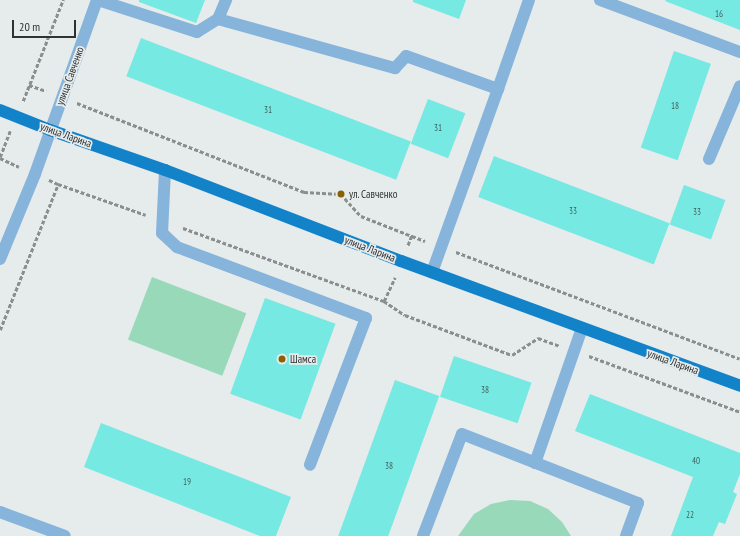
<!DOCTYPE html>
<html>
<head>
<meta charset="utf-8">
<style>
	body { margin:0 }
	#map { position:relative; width:740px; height:536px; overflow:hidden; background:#e6ebec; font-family:"PT Sans Narrow",sans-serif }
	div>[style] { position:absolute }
	.green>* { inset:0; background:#98d9b9; transform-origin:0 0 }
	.building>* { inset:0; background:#76e9e2; transform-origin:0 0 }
	.path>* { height:2.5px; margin-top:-1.25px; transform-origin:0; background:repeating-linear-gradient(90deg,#8a8e8e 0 4px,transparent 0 6px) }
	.minor>* { height:12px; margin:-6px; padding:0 6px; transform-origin:6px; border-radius:6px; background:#86b4db }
	.major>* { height:12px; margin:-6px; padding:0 6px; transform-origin:6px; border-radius:6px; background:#1282c9 }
	.dots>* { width:11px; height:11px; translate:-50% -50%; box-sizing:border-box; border:2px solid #e6ebec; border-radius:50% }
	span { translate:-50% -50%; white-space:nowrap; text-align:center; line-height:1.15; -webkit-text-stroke:3.5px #e6ebec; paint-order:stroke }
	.number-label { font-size:9px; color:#42605e }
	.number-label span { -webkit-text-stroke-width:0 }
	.street-label { font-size:11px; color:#303232 }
	.poi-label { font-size:11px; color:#303232 }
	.left { translate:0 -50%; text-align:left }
	.scale { position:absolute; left:12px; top:20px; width:64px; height:18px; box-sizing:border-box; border:2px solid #303232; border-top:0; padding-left:5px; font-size:12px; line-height:14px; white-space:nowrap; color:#303232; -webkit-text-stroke:3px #e6ebec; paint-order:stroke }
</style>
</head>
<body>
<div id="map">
	<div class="green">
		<div style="left:152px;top:277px;width:101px;height:67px;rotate:21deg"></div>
		<div style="clip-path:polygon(510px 500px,530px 501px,548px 509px,562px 522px,571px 536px,458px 536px,474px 514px,491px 504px)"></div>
	</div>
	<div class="building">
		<div style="clip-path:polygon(139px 0,205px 0,196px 23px,139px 2px)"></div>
		<div style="clip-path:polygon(413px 0,466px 0,459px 19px,413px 2px)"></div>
		<div style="clip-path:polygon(666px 0,740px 0,740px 30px,665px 1px)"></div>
		<div style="left:141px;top:38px;width:289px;height:41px;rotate:21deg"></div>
		<div style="left:674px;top:51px;width:39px;height:102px;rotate:19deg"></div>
		<div style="left:428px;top:99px;width:40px;height:48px;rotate:21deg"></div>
		<div style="left:494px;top:156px;width:188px;height:44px;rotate:21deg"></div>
		<div style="left:684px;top:185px;width:44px;height:42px;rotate:20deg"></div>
		<div style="left:265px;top:298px;width:75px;height:102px;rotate:20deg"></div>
		<div style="left:454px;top:356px;width:82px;height:43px;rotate:19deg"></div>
		<div style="left:395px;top:380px;width:47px;height:166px;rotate:20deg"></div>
		<div style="clip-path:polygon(590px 394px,740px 453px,740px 474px,733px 492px,737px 494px,725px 524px,719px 522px,713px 536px,671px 536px,693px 477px,575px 431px)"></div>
		<div style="clip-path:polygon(101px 423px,291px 497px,276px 536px,260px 536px,84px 467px)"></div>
	</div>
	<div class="path">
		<div style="left:29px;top:85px;width:18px;rotate:19deg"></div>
		<div style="left:23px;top:101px;width:109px;rotate:-68.4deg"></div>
		<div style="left:77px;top:103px;width:244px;rotate:21.4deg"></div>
		<div style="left:304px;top:192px;width:37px;rotate:3deg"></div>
		<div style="left:341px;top:194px;width:30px;rotate:48deg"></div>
		<div style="left:361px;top:216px;width:55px;rotate:21.4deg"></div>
		<div style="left:412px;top:236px;width:11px;rotate:112deg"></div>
		<div style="left:0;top:157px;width:28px;rotate:-69deg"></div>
		<div style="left:0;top:158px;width:21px;rotate:25deg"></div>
		<div style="left:49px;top:180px;width:10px;rotate:24deg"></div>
		<div style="left:183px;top:228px;width:214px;rotate:20deg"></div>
		<div style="left:384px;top:301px;width:26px;rotate:-65deg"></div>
		<div style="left:412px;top:236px;width:14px;rotate:21deg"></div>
		<div style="left:456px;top:252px;width:303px;rotate:20.6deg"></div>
		<div style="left:384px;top:301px;width:25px;rotate:34deg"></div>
		<div style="left:405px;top:315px;width:114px;rotate:20.5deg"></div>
		<div style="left:512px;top:355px;width:31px;rotate:-33deg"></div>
		<div style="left:538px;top:338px;width:23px;rotate:20deg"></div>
		<div style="left:0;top:330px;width:157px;rotate:-68.3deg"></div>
		<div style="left:58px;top:184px;width:93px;rotate:19.4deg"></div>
		<div style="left:589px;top:356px;width:161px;rotate:20.3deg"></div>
	</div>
	<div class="minor">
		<div style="left:98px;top:0;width:104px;rotate:17.9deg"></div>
		<div style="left:197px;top:32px;width:25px;rotate:-32deg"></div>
		<div style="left:218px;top:19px;width:21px;rotate:-67deg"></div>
		<div style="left:600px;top:0;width:149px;rotate:20.4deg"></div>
		<div style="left:218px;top:19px;width:184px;rotate:15.5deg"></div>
		<div style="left:395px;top:68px;width:16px;rotate:-47deg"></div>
		<div style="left:406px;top:56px;width:98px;rotate:19.7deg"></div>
		<div style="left:498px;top:89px;width:195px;rotate:109.8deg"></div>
		<div style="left:498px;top:89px;width:94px;rotate:-70.8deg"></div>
		<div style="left:709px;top:159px;width:79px;rotate:-67deg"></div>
		<div style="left:165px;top:170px;width:63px;rotate:92.7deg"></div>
		<div style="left:162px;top:233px;width:21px;rotate:43deg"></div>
		<div style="left:177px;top:247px;width:202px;rotate:20.6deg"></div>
		<div style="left:366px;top:318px;width:157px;rotate:110.9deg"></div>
		<div style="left:0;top:259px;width:92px;rotate:-67.6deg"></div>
		<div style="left:35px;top:174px;width:185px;rotate:-70.4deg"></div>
		<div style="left:535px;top:463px;width:143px;rotate:-70.8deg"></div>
		<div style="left:0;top:512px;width:69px;rotate:20.3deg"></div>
		<div style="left:423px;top:536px;width:109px;rotate:-69.1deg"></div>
		<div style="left:462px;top:434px;width:189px;rotate:21.4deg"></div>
		<div style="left:638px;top:503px;width:35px;rotate:110deg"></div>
	</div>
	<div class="major">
		<div style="left:0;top:110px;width:54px;rotate:21.8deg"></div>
		<div style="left:50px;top:130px;width:122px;rotate:19.2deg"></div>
		<div style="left:165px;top:170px;width:253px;rotate:21.1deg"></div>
		<div style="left:401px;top:261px;width:361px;rotate:20.2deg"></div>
	</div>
	<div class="dots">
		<div style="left:341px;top:194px;background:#8a6202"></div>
		<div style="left:282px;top:359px;background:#8a6202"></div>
	</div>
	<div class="number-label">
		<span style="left:719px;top:14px">16</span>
		<span style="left:675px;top:106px">18</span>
		<span style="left:268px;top:110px">31</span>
		<span style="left:438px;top:128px">31</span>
		<span style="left:573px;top:211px">33</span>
		<span style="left:697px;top:212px">33</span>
		<span style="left:485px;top:390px">38</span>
		<span style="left:696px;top:461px">40</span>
		<span style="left:389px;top:466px">38</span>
		<span style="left:187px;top:482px">19</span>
		<span style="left:690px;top:515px">22</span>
	</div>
	<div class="street-label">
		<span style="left:70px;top:76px;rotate:-70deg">улица Савченко</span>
		<span style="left:66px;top:135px;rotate:20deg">улица Ларина</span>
		<span style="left:370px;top:249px;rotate:21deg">улица Ларина</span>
		<span style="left:673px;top:362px;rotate:20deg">улица Ларина</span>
	</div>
	<div class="poi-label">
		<span class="left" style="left:349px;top:194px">ул. Савченко</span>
		<span class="left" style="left:290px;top:359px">Шамса</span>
	</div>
	<div class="scale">20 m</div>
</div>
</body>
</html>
